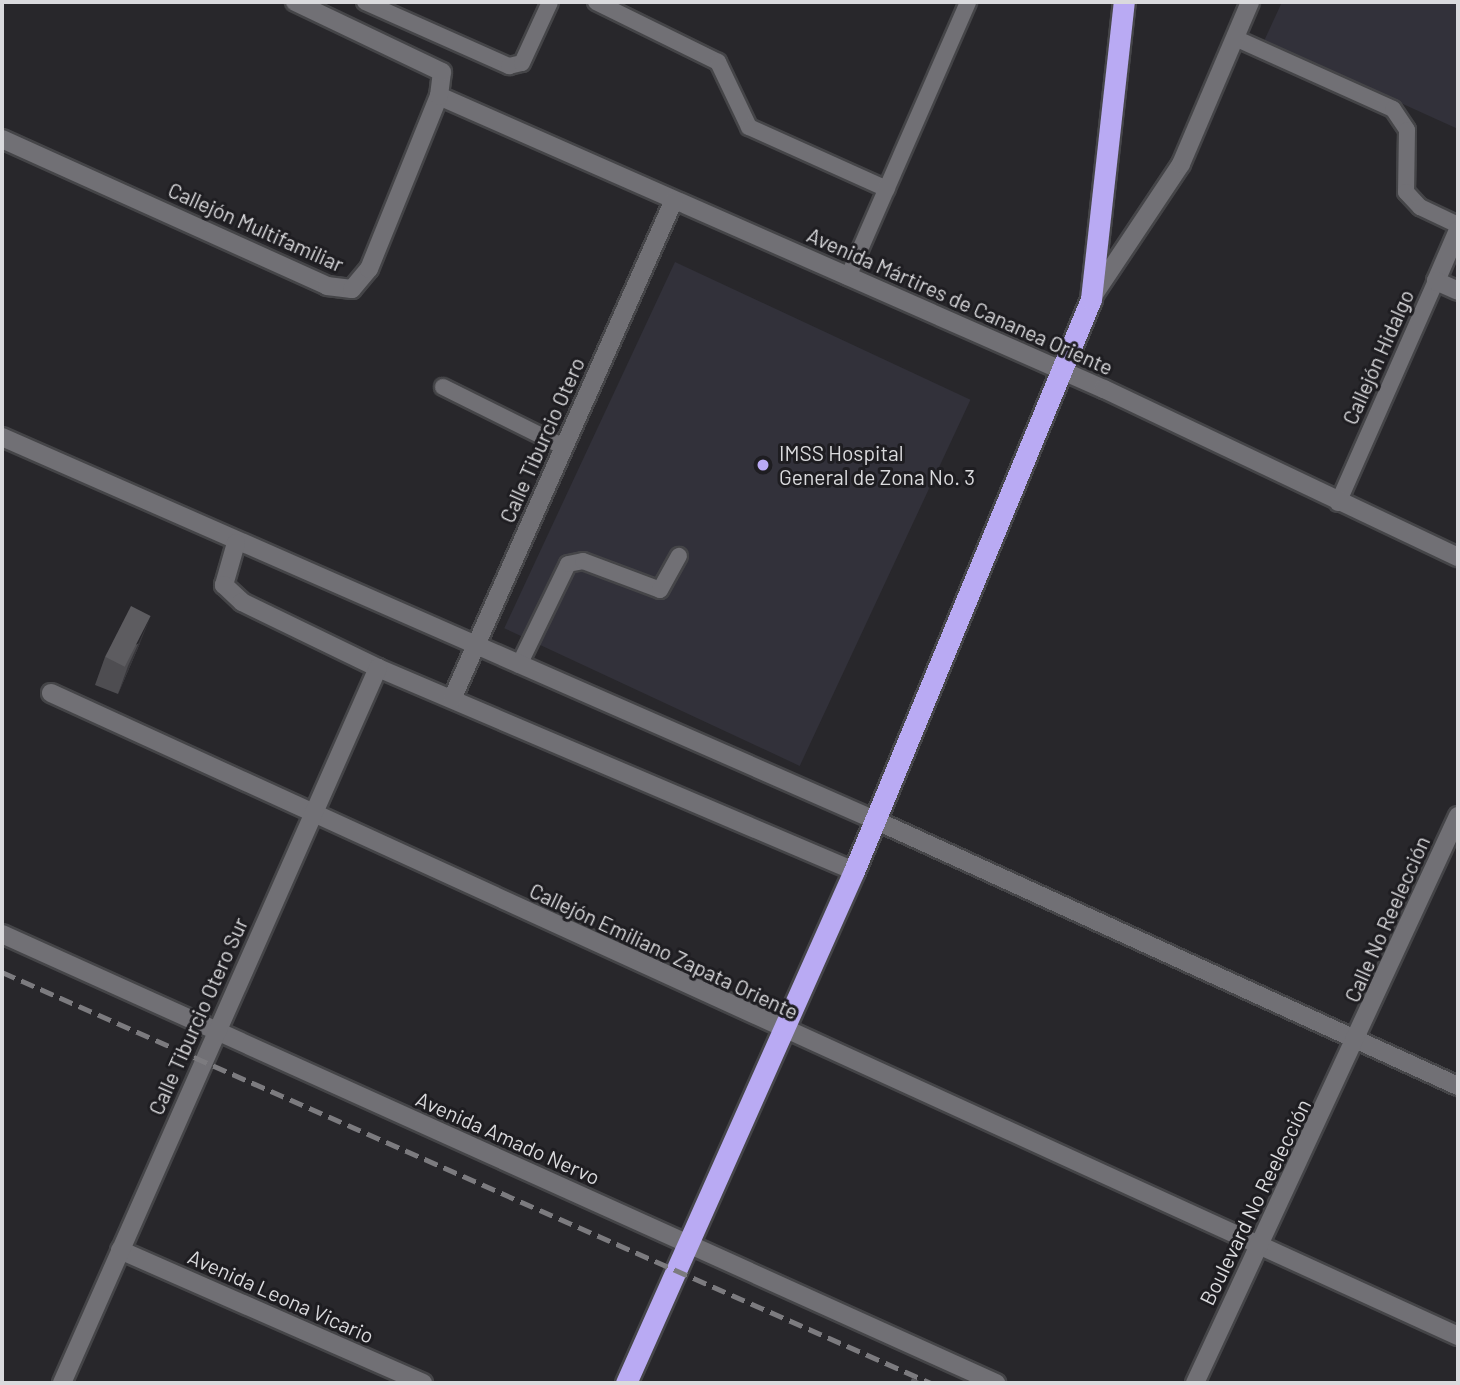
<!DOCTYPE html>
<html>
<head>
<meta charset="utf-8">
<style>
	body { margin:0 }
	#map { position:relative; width:1460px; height:1385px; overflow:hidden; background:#28272b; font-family:Barlow,sans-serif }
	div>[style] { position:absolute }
	.built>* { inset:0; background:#32313a; transform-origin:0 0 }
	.roads { filter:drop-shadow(2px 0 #454548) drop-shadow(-2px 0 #454548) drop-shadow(0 2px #454548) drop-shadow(0 -2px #454548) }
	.lane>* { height:16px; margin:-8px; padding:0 8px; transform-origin:8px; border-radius:8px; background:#717075 }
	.street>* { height:18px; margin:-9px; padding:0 9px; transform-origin:9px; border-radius:9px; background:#717075 }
	.secondary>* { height:18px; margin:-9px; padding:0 9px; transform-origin:9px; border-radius:9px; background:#717075 }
	.highway>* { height:21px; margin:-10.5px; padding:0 10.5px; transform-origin:10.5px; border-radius:10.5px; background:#b9aaf3 }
	.rail>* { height:5px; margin-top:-2.5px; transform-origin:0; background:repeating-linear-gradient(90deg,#7c7b7f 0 14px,transparent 0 21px) }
	.wall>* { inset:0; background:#4e4d51 }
	.shaded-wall>* { inset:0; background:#38373b }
	.building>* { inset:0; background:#5d5c60; transform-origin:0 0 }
	.dots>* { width:19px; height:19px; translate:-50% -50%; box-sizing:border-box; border:4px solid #1e1d21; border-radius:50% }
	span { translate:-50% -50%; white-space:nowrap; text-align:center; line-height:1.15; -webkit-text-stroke:6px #1e1d21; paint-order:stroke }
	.street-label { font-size:21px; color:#dadadd }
	.poi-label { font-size:21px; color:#dadadd }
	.left { translate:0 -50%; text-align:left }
	.frame { position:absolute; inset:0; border:4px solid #dadadd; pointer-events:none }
</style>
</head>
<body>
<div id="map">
	<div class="built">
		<div style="clip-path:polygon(1282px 2px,1458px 2px,1458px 129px,1264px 41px)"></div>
		<div style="left:675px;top:262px;width:326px;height:404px;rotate:25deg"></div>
	</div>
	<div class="roads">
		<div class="lane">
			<div style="left:365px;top:2px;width:158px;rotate:24deg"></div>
			<div style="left:509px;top:66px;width:13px;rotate:-13deg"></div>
			<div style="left:522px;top:63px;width:67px;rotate:-65.3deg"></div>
			<div style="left:596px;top:2px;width:136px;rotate:26.2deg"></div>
			<div style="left:718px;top:62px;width:72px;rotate:64.5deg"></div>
			<div style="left:749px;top:127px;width:151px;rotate:24.2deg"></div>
			<div style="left:1235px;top:38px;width:173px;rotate:24.2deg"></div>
			<div style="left:1393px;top:109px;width:25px;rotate:56deg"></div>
			<div style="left:1407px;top:130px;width:62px;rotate:90.9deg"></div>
			<div style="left:1406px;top:192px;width:21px;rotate:47deg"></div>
			<div style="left:1420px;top:207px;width:42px;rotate:25.3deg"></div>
			<div style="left:848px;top:277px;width:300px;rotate:-66.4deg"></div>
			<div style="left:443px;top:387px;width:135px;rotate:26.4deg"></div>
			<div style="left:1338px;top:503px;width:243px;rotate:-66.2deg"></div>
			<div style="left:519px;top:665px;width:112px;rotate:-64.1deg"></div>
			<div style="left:568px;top:564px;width:15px;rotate:-11deg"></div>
			<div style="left:583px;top:561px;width:82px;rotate:20.6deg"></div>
			<div style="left:660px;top:590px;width:39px;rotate:-61deg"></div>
		</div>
		<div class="street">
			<div style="left:439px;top:96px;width:727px;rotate:23.78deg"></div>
			<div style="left:1104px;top:389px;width:392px;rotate:25.4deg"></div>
			<div style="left:2px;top:139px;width:357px;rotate:24.3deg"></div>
			<div style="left:327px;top:286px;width:25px;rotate:7deg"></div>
			<div style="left:352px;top:289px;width:26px;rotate:-50deg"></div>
			<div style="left:369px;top:269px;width:187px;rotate:-68deg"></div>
			<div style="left:439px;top:96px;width:24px;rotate:-83deg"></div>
			<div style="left:442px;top:72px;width:163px;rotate:-154.5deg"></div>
			<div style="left:1458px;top:230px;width:56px;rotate:113.3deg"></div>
			<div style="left:1436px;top:281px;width:24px;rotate:24deg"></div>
			<div style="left:2px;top:437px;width:953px;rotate:23.69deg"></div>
			<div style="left:875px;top:820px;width:641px;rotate:24.53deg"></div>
			<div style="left:236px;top:543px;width:44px;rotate:105.9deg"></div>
			<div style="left:224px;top:585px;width:25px;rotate:43deg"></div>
			<div style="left:242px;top:602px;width:151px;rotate:25.9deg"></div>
			<div style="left:378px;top:668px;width:517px;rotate:23.1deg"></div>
			<div style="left:51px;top:693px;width:1547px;rotate:24.56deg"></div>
			<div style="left:452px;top:699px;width:546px;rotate:-66.02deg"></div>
			<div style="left:2px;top:934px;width:1091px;rotate:24.31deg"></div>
			<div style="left:120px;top:1250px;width:331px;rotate:23.7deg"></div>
			<div style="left:62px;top:1383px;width:782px;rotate:-66.16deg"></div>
		</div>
		<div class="secondary">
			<div style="left:1091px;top:299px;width:162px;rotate:-56.3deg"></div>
			<div style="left:1181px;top:164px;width:176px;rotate:-66.9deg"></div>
			<div style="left:1195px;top:1383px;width:625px;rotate:-65.12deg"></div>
		</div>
		<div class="highway">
			<div style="left:626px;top:1383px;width:560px;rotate:-66deg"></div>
			<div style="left:854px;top:871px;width:619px;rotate:-67.49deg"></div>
			<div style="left:1091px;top:299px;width:299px;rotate:-83.7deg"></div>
		</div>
	</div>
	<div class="rail">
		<div style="left:2px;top:972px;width:1016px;rotate:23.87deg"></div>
	</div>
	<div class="wall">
		<div style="clip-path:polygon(140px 643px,118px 694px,95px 685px,105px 657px)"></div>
	</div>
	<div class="shaded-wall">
		<div style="clip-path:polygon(151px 616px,140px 643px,118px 694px,128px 666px)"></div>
	</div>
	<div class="building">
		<div style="left:131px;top:606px;width:22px;height:57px;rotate:27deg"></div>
		<div style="clip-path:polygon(912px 1378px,924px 1383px,910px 1383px)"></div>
	</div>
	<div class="dots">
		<div style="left:763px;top:465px;background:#baaaf6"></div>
	</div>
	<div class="street-label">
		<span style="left:256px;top:227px;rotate:24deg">Callejón Multifamiliar</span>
		<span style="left:960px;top:301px;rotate:24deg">Avenida Mártires de Cananea Oriente</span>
		<span style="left:1378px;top:357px;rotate:-66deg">Callejón Hidalgo</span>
		<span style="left:542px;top:440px;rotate:-66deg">Calle Tiburcio Otero</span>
		<span style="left:1387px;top:919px;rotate:-66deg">Calle No Reelección</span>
		<span style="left:664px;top:951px;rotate:25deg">Callejón Emiliano Zapata Oriente</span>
		<span style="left:198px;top:1016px;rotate:-66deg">Calle Tiburcio Otero Sur</span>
		<span style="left:508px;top:1138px;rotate:24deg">Avenida Amado Nervo</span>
		<span style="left:1255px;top:1202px;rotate:-64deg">Boulevard No Reelección</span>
		<span style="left:281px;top:1296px;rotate:24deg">Avenida Leona Vicario</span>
	</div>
	<div class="poi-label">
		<span class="left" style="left:779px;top:465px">IMSS Hospital<br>General de Zona No. 3</span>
	</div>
	<div class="frame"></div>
</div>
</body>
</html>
